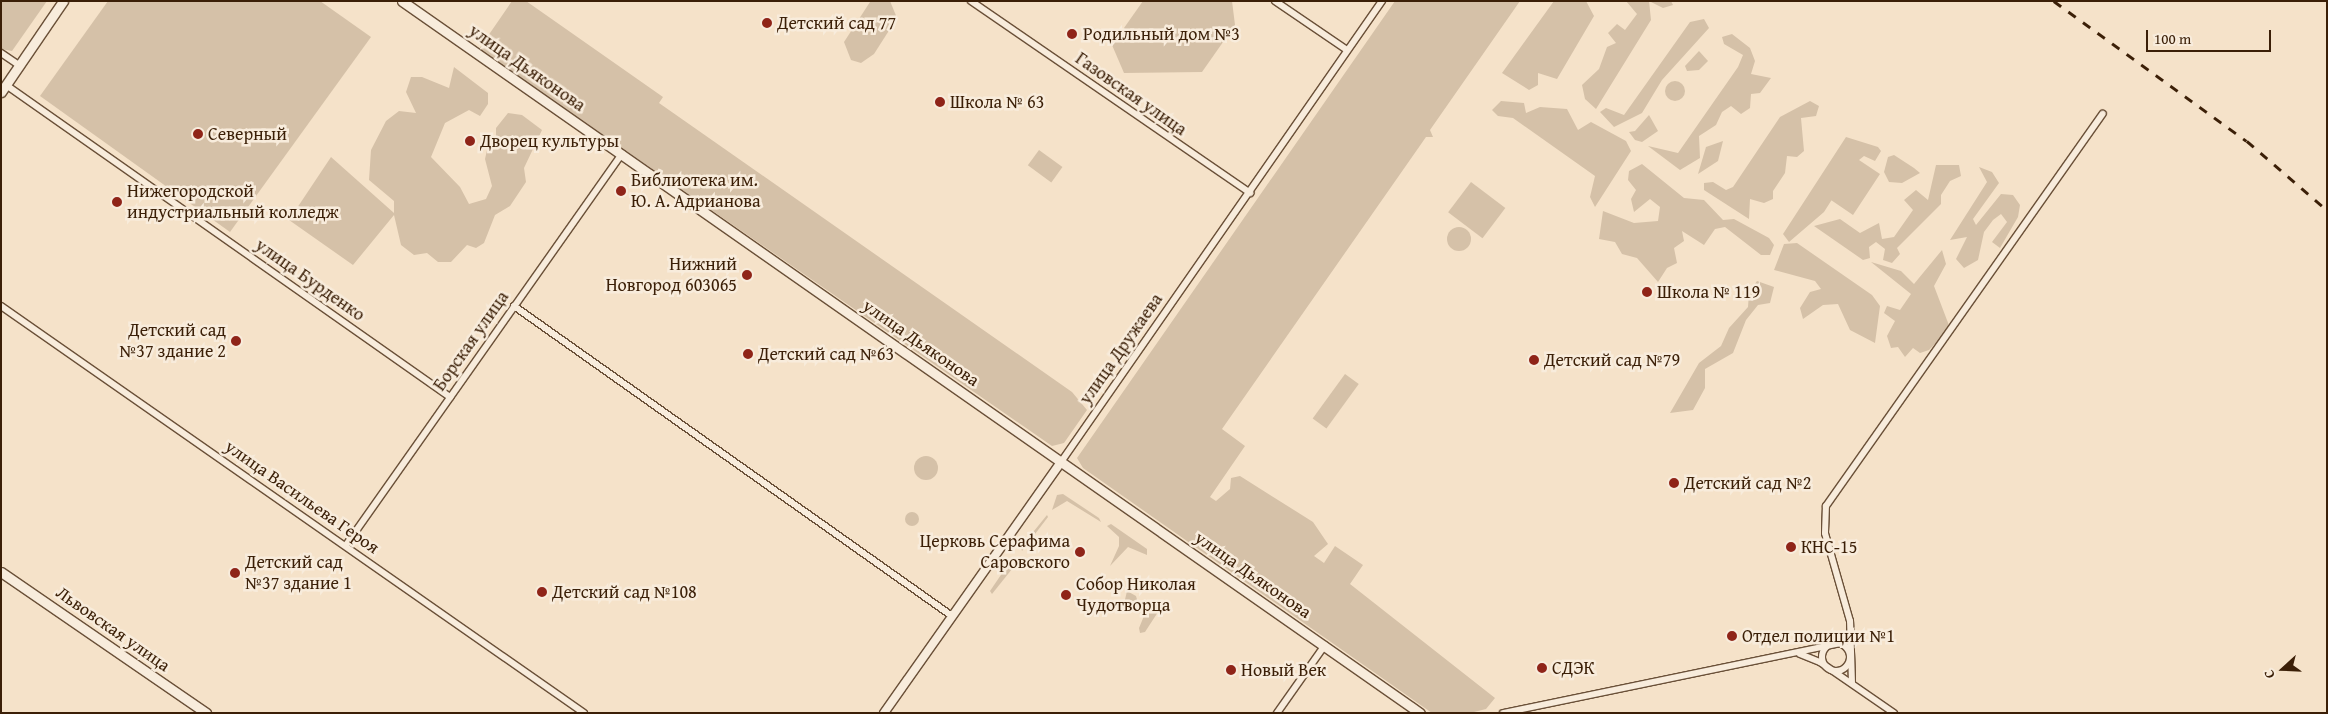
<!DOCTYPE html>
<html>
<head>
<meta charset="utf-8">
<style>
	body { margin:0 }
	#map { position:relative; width:2328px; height:714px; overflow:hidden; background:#f5e2c9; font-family:"Gentium Book Plus",serif }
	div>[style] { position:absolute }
	.green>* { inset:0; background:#d5c1a8; transform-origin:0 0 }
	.round { border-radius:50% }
	.roads { filter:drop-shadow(1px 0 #6a5038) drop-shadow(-1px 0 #6a5038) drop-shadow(0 1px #6a5038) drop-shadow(0 -1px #6a5038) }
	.minor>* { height:6px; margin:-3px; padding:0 3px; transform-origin:3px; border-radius:3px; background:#f8ecdc }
	.minor>.ring { margin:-3px; padding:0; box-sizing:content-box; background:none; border:6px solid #f8ecdc; border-radius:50% }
	.tertiary>* { height:8px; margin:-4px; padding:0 4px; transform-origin:4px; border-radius:4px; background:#f8ecdc }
	.secondary>* { height:9px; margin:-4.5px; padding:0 4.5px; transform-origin:4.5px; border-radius:4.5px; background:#f8ecdc }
	.rail>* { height:2.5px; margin-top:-1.25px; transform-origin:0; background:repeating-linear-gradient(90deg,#3b1f07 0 9px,transparent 0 18px) }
	.dots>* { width:14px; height:14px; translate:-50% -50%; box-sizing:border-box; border:2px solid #f8ecdc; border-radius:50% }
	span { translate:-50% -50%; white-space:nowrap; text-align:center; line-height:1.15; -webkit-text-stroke:5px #f8ecdc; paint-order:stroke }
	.poi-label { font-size:18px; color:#3b1f07 }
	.left { translate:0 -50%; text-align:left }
	.right { translate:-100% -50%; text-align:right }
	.street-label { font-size:18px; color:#3b1f07 }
	.frame { position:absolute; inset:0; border:2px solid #3b1f07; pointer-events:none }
	.north { position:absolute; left:2258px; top:644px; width:50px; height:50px; -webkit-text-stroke:4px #f8ecdc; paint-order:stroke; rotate:250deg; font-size:14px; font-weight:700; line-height:20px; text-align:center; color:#3b1f07 }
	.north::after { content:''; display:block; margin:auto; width:18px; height:22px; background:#3b1f07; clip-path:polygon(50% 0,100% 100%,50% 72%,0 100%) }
	.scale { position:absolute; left:2146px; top:30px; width:125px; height:22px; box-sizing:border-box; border:2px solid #3b1f07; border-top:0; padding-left:6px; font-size:15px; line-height:18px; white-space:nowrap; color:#3b1f07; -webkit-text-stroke:4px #f8ecdc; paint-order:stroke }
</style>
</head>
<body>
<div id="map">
	<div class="green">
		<div style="clip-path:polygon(1px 1px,47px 1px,12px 51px,1px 49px)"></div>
		<div style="clip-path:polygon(108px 1px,320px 1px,371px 37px,230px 232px,40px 96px)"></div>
		<div style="clip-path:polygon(512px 1px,526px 1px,663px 97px,659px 103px,1072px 392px,1087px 410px,1064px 443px,1052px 446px,479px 49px)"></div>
		<div style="clip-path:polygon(890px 1px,897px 18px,874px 54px,861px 63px,851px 60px,844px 42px,870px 2px)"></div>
		<div style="clip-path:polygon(1143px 1px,1232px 1px,1235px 25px,1202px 72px,1124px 73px,1112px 45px)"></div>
		<div style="clip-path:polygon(1395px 1px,1520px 1px,1430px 130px,1433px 137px,1426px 137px,1222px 429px,1245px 446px,1210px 497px,1216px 501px,1230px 489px,1231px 478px,1240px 476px,1313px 522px,1328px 544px,1314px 556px,1324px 563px,1335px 546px,1363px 565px,1350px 584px,1495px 698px,1486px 709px,1470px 713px,1432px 713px,1083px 468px,1077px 458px)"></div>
		<div style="clip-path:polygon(1554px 1px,1586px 1px,1594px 16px,1557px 79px,1538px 73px,1538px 85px,1529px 90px,1502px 73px)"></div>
		<div style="clip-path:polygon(1626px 1px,1671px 1px,1673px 5px,1663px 8px,1649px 1px,1651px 20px,1596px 109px,1585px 99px,1582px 85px,1599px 69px,1607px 47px,1616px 43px,1608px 33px,1617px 24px,1625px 30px,1637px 14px)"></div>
		<div style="clip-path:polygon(1704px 19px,1709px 28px,1662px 80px,1642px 113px,1614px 127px,1600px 112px,1606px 108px,1624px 115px,1690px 22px)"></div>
		<div style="clip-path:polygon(1732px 34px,1750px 48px,1755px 61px,1751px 74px,1771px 78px,1760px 93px,1751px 94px,1750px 108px,1741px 114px,1731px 106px,1722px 112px,1716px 125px,1699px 136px,1700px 158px,1680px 170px,1648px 146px,1678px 153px,1738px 67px,1743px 55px,1724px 44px,1722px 37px)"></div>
		<div style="clip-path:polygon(1699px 51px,1708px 61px,1699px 70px,1687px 71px,1685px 66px)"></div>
		<div style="clip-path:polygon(454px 67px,488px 93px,488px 104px,480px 116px,469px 110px,445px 123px,431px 157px,460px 187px,469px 204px,486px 199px,492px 186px,485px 159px,488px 146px,496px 143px,496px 128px,508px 113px,522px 115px,542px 130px,524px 168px,526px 182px,510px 206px,495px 215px,484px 243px,476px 248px,467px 245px,451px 262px,438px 262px,427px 253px,414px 255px,401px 245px,394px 215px,353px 265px,289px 220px,331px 157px,394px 213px,394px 201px,369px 180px,371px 150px,386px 121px,399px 111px,416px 113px,406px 92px,411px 77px,422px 77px,449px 88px)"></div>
		<div class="round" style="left:1665px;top:81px;width:20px;height:20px"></div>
		<div style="clip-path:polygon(1501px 101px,1524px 103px,1526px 113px,1540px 107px,1567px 109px,1578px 130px,1591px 122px,1626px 141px,1631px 151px,1595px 207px,1590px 197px,1595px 176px,1513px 118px,1498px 116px,1492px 110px)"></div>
		<div style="clip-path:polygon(1810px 101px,1819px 106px,1816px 116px,1801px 118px,1804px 151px,1797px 157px,1787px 156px,1785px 173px,1773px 191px,1773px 199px,1764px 203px,1750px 199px,1749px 219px,1704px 190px,1704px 183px,1713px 182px,1726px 190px,1733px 187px,1780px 117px)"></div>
		<div style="clip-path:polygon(1649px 115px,1658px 131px,1642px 142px,1635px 140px,1629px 132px,1635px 131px)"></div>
		<div style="clip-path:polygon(1846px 137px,1878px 147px,1881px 151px,1875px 161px,1864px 156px,1859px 160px,1880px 174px,1853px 215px,1831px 200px,1838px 190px,1824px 212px,1789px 242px,1783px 234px)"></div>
		<div style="clip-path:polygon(1723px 141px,1718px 161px,1698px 174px,1706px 147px)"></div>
		<div style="left:1039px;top:150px;width:29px;height:19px;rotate:36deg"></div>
		<div style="clip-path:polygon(1894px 155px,1914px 168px,1920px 173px,1902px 183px,1889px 182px,1884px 172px,1888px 157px)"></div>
		<div style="clip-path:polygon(1642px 164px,1684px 198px,1704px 200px,1723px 220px,1734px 219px,1769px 238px,1774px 245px,1770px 255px,1761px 255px,1725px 227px,1715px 229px,1704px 245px,1682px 231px,1684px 241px,1674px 248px,1677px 263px,1667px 268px,1658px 282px,1637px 258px,1622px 254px,1615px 242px,1599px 239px,1603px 211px,1634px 223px,1658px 221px,1660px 207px,1650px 199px,1634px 212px,1631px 199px,1636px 190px,1628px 180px,1629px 171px)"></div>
		<div style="clip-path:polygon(1936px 165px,1959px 165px,1961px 176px,1950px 181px,1941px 195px,1941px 204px,1897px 248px,1900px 254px,1892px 263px,1883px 260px,1885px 249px,1876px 242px,1869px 247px,1870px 258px,1863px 260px,1814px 226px,1840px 219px,1860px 233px,1879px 223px,1882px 239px,1894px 237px,1913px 210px,1904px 200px,1916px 190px,1928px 200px)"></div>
		<div style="clip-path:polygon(1979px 167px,1992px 172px,1999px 183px,1973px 219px,1976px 225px,2001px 194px,2013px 195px,2020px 205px,2018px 217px,2000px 248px,1992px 242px,2007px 222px,2001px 214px,1993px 220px,1984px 232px,1978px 260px,1964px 268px,1956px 259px,1967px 237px,1950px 240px,1987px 182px)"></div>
		<div style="left:1471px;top:182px;width:43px;height:38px;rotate:37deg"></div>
		<div class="round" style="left:1447px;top:227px;width:24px;height:24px"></div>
		<div style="clip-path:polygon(1797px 243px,1872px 295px,1880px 306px,1875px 343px,1850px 330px,1838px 304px,1823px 305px,1803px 319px,1800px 308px,1810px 292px,1821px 289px,1815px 281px,1774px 270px,1784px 244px)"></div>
		<div style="clip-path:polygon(1942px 250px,1946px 264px,1934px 286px,1950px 328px,1929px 350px,1920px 353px,1913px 348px,1905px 357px,1898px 347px,1891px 348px,1887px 336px,1895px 321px,1884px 313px,1887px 306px,1900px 310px,1911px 294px,1871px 262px,1901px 271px,1914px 284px)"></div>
		<div style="clip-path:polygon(1757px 281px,1774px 287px,1770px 303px,1758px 305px,1746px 320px,1733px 353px,1705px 369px,1705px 388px,1693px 410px,1670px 413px,1699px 363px,1721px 346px,1729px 328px,1748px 307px,1749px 293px)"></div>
		<div style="left:1345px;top:374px;width:17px;height:55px;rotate:36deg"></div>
		<div class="round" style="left:914px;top:456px;width:24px;height:24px"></div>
		<div style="clip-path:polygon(1063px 494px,1099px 518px,1101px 522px,1067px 501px,1052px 510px,1057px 495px)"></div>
		<div class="round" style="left:905px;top:512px;width:14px;height:14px"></div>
		<div style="clip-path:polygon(1047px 515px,1048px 517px,1022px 551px,1021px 547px)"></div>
		<div style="clip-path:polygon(1111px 524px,1147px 549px,1147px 555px,1128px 547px,1110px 566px,1119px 546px,1119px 537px,1107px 526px)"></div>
		<div style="clip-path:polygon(1007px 566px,1012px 569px,992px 594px,990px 591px)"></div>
		<div style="clip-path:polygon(1127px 591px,1136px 596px,1138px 603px,1149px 601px,1157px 606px,1158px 612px,1145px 632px,1140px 633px,1139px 628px,1144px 616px,1124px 604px)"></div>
	</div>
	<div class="roads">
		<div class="minor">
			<div style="left:971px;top:1px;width:339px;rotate:34.5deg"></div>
			<div style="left:1275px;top:1px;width:87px;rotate:34.2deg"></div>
			<div style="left:1px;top:53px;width:22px;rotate:34deg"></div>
			<div style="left:6px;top:85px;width:543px;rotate:35.1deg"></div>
			<div style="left:1px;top:306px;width:711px;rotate:34.92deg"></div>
			<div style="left:514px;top:306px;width:537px;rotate:35.29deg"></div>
			<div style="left:1061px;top:462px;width:562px;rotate:-55.15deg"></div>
			<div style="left:346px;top:545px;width:479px;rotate:-54.8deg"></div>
			<div class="ring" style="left:1822px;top:643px;width:22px;height:22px"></div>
			<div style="left:1800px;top:654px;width:22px;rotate:22deg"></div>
			<div style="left:1820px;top:662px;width:90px;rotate:34.6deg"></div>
			<div style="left:1852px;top:683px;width:62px;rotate:-91.8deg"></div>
			<div style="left:1850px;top:621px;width:91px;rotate:-105.9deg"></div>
			<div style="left:1825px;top:533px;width:27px;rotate:-88deg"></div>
			<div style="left:1826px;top:506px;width:480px;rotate:-54.8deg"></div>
			<div style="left:1277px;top:713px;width:83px;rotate:-54.8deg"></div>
			<div style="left:1503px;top:713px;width:354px;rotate:-11.7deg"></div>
		</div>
		<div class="tertiary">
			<div style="left:884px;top:713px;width:307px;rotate:-54.8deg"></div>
		</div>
		<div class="secondary">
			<div style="left:402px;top:1px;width:1242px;rotate:34.97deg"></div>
			<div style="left:1px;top:92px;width:110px;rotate:-55.7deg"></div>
			<div style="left:1px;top:572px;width:249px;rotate:34.5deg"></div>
		</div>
	</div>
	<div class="rail">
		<div style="left:2054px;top:1px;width:238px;rotate:36deg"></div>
		<div style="left:2247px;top:141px;width:106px;rotate:40.8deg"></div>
	</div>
	<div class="dots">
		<div style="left:767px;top:23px;background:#8f2418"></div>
		<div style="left:1072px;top:34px;background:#8f2418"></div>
		<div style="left:940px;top:102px;background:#8f2418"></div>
		<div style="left:198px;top:134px;background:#8f2418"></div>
		<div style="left:470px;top:141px;background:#8f2418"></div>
		<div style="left:621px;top:191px;background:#8f2418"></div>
		<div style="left:117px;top:202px;background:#8f2418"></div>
		<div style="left:747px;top:275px;background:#8f2418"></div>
		<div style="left:1647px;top:292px;background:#8f2418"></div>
		<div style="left:236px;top:341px;background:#8f2418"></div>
		<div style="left:748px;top:354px;background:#8f2418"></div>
		<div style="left:1534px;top:360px;background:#8f2418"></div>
		<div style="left:1674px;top:483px;background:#8f2418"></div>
		<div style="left:1791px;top:547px;background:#8f2418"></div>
		<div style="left:1080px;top:552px;background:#8f2418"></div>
		<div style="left:235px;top:573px;background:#8f2418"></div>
		<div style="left:542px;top:592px;background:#8f2418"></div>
		<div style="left:1066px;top:595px;background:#8f2418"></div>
		<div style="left:1732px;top:636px;background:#8f2418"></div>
		<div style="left:1542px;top:668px;background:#8f2418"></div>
		<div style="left:1231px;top:670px;background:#8f2418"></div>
	</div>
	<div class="poi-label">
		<span class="left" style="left:777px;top:23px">Детский сад 77</span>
		<span class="left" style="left:1083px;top:34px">Родильный дом №3</span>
		<span class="left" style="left:950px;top:102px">Школа № 63</span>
		<span class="left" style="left:208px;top:134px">Северный</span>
		<span class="left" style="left:480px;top:141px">Дворец культуры</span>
		<span class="left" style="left:631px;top:191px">Библиотека им.<br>Ю. А. Адрианова</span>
		<span class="left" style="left:127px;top:202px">Нижегородской<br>индустриальный колледж</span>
		<span class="right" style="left:737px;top:275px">Нижний<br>Новгород 603065</span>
		<span class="left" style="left:1657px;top:292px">Школа № 119</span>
		<span class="right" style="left:226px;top:341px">Детский сад<br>№37 здание 2</span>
		<span class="left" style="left:758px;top:354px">Детский сад №63</span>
		<span class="left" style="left:1544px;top:360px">Детский сад №79</span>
		<span class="left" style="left:1684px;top:483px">Детский сад №2</span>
		<span class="right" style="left:1070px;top:552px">Церковь Серафима<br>Саровского</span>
		<span class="left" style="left:1801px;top:547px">КНС-15</span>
		<span class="left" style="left:245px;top:573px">Детский сад<br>№37 здание 1</span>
		<span class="left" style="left:1076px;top:595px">Собор Николая<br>Чудотворца</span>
		<span class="left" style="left:552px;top:592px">Детский сад №108</span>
		<span class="left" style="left:1742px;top:636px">Отдел полиции №1</span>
		<span class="left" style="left:1552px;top:668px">СДЭК</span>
		<span class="left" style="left:1241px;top:670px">Новый Век</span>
	</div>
	<div class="street-label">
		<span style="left:527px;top:68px;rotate:35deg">улица Дьяконова</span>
		<span style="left:1131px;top:94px;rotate:35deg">Газовская улица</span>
		<span style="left:310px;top:280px;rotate:35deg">улица Бурденко</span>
		<span style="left:471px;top:341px;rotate:-55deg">Борская улица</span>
		<span style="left:921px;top:343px;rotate:35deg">улица Дьяконова</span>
		<span style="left:1121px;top:349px;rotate:-55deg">улица Дружаева</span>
		<span style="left:302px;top:497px;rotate:35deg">улица Васильева Героя</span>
		<span style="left:1253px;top:575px;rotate:35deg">улица Дьяконова</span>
		<span style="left:113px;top:629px;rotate:35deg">Львовская улица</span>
	</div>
	<div class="frame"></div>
	<div class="north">С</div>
	<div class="scale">100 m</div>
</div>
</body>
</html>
